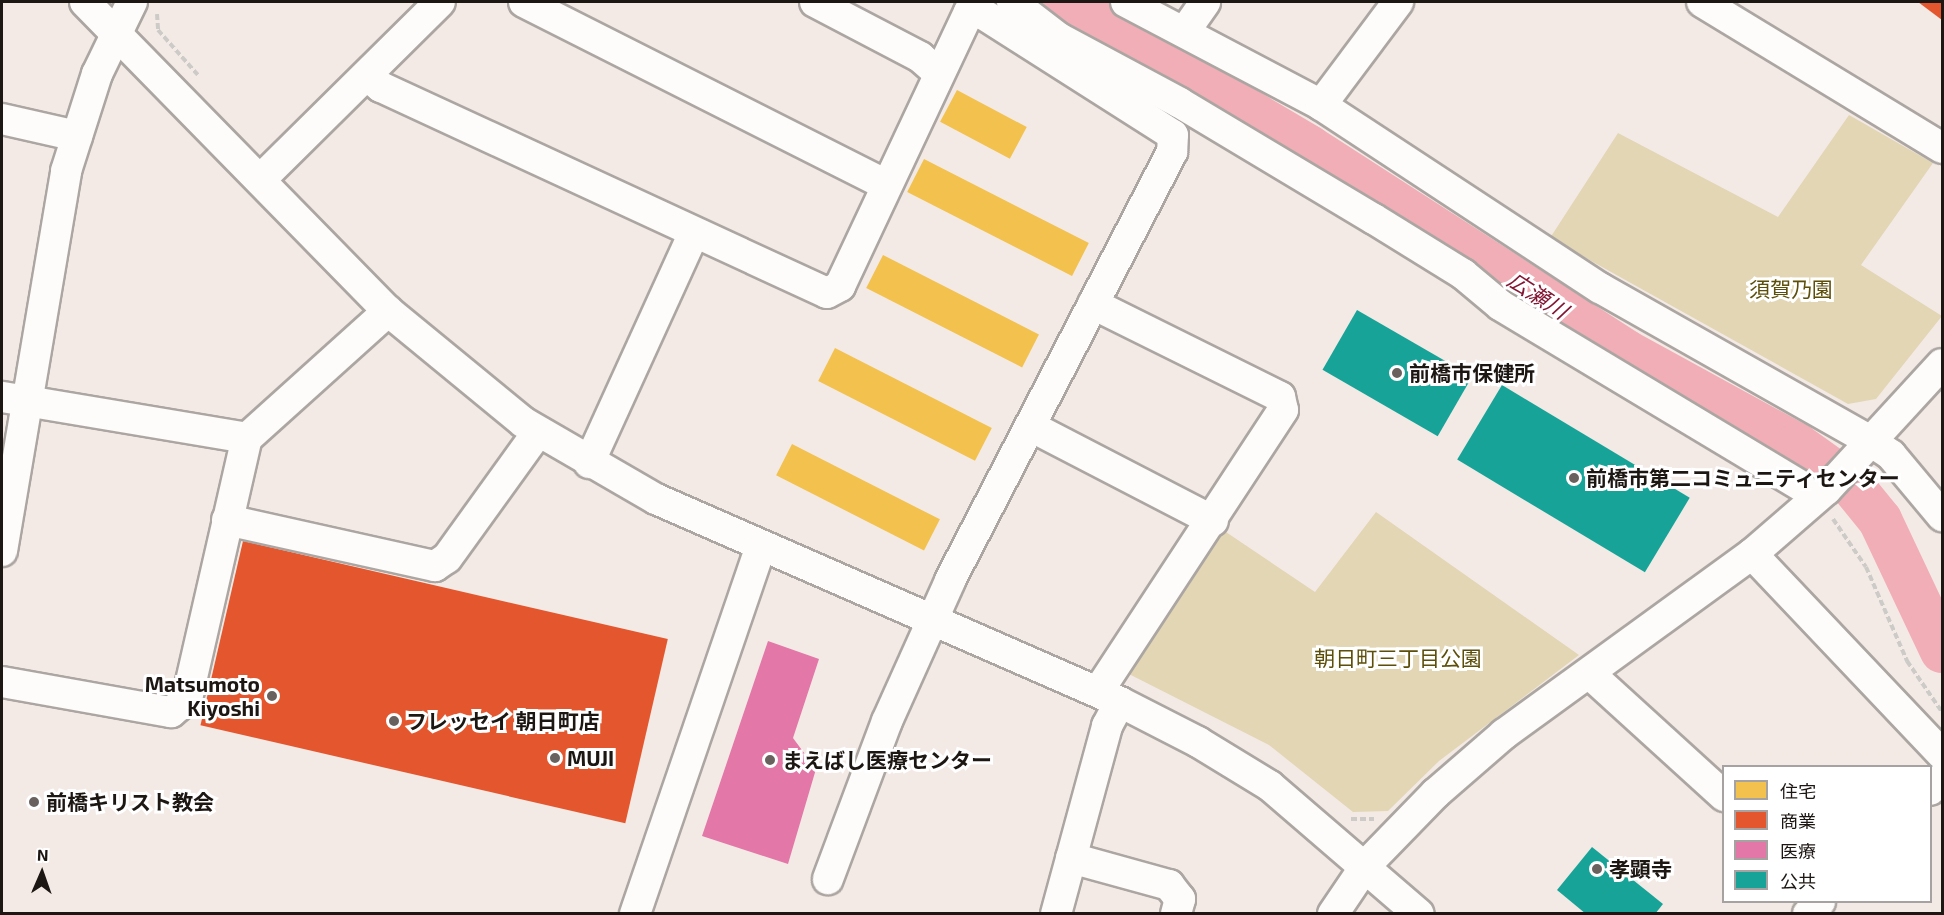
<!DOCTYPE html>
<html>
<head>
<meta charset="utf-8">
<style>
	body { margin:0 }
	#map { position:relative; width:1944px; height:915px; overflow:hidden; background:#f3eae6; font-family:"Exo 2","Noto Sans JP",sans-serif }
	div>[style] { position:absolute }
	.green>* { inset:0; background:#e2d6b4 }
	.homes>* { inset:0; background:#f2c14e; transform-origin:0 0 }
	.shops>* { inset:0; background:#e4572e; transform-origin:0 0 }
	.health>* { inset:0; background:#e377a8 }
	.public>* { inset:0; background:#17a398; transform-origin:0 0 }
	.river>* { height:44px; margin:-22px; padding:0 22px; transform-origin:22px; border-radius:22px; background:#f1aeb6 }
	.path>* { height:4px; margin-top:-2px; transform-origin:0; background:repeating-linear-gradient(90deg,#cdcbc8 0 6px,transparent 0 9px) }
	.roads { filter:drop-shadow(2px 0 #aca6a2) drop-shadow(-2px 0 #aca6a2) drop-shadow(0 2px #aca6a2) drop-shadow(0 -2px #aca6a2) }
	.minor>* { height:30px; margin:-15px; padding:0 15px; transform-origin:15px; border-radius:15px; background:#fdfcfb }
	.dots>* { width:16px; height:16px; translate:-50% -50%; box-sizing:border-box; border:3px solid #fff; border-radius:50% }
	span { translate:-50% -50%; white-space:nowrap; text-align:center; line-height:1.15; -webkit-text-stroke:6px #fff; paint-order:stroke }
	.park-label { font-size:21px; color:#5d4e09 }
	.poi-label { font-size:21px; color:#1d1714; font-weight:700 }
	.left { translate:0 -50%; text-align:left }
	.right { translate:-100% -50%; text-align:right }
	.water-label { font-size:22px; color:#821835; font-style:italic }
	.frame { position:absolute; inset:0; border:3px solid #1d1714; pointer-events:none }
	.legend { position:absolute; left:1722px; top:765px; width:210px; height:138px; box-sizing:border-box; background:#fff; border:2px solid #a5a2a1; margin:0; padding:8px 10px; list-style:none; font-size:18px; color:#1d1714 }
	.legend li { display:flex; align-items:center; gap:12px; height:30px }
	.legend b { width:30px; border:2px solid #a5a2a1 }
	.north { position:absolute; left:12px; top:843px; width:60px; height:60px; -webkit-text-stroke:4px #fff; paint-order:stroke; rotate:2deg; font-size:16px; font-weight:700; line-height:24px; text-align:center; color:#1d1714 }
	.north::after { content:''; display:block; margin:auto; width:21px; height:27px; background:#1d1714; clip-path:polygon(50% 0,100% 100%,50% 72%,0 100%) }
</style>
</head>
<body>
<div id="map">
	<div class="green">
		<div style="clip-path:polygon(1849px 115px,1933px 163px,1861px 265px,1942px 316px,1876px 399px,1848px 404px,1550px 238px,1618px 133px,1778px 217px)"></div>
		<div style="clip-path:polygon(1376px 512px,1579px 655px,1439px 761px,1388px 811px,1353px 812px,1269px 745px,1123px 671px,1217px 526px,1315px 592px)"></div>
	</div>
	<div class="homes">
		<div style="left:957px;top:90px;width:79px;height:36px;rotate:28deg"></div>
		<div style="left:924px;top:159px;width:185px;height:37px;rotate:27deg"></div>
		<div style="left:883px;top:255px;width:175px;height:37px;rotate:27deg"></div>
		<div style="left:835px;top:348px;width:176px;height:37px;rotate:27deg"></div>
		<div style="left:792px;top:444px;width:166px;height:35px;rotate:27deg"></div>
	</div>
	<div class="shops">
		<div style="clip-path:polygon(1918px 2px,1942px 2px,1942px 20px)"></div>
		<div style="left:243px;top:541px;width:436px;height:189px;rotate:13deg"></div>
	</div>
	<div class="health">
		<div style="clip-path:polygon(768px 641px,819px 659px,793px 738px,816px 769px,788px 864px,702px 836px)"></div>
	</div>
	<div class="public">
		<div style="left:1357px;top:310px;width:133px;height:69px;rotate:30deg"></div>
		<div style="left:1502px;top:385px;width:219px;height:87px;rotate:31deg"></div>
		<div style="clip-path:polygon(1592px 847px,1663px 904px,1655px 914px,1586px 914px,1557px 890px)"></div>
	</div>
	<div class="river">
		<div style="left:1065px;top:2px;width:284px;rotate:30.7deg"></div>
		<div style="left:1309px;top:147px;width:378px;rotate:32.8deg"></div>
		<div style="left:1627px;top:352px;width:194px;rotate:28.7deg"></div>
		<div style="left:1797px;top:445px;width:64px;rotate:35.4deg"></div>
		<div style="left:1849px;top:482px;width:49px;rotate:50.8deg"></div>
		<div style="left:1880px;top:520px;width:145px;rotate:64.7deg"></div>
	</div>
	<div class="path">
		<div style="left:157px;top:14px;width:16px;rotate:86deg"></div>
		<div style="left:158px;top:30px;width:60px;rotate:48.4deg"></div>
		<div style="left:1833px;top:519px;width:58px;rotate:55.5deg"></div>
		<div style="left:1866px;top:567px;width:103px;rotate:66.4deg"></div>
		<div style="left:1907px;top:661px;width:62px;rotate:55.5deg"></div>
		<div style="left:1351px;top:819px;width:23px"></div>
	</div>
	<div class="roads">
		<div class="minor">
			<div style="left:85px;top:2px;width:433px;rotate:45.6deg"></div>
			<div style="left:388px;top:311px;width:175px;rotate:39.4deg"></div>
			<div style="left:523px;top:422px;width:154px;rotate:30.1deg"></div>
			<div style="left:656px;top:499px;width:506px;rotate:23.63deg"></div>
			<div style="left:1120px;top:702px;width:88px;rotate:27.1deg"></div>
			<div style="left:1198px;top:742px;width:84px;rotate:31.4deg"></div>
			<div style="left:1270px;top:786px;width:196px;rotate:40.7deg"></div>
			<div style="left:524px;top:2px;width:403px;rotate:26.8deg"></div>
			<div style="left:815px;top:2px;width:119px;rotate:27.6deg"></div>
			<div style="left:920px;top:57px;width:23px;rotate:41deg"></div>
			<div style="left:1012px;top:2px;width:59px;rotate:37.5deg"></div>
			<div style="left:1059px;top:38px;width:137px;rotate:28.2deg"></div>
			<div style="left:1180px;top:103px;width:226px;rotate:30.9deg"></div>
			<div style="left:1374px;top:219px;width:105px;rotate:31.7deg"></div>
			<div style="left:1463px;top:274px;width:48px;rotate:40deg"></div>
			<div style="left:1500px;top:305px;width:351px;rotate:31deg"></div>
			<div style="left:1126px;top:2px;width:221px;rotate:27.8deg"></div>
			<div style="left:1321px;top:105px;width:334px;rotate:33.3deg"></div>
			<div style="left:1600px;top:288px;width:313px;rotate:29.5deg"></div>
			<div style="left:1872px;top:442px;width:23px;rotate:34deg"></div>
			<div style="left:1891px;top:455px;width:80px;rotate:50.1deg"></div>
			<div style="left:1702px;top:2px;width:281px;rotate:31.3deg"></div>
			<div style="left:1185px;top:31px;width:35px;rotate:-55deg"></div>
			<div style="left:367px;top:75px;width:18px;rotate:41deg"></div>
			<div style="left:381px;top:87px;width:491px;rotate:24.8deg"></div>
			<div style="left:827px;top:293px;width:15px;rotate:-28deg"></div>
			<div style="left:840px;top:286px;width:303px;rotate:-64.8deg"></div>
			<div style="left:969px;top:12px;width:14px;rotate:8deg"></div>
			<div style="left:983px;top:14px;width:225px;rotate:32.5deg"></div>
			<div style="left:1173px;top:135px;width:17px;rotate:93deg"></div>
			<div style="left:1172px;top:152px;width:483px;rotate:117.4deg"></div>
			<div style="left:950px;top:581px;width:154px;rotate:114.2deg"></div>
			<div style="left:887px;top:721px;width:169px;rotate:110.5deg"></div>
			<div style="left:1321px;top:105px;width:129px;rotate:-53.2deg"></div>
			<div style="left:2px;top:119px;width:77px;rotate:12.8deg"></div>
			<div style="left:260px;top:180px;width:253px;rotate:-44.7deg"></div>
			<div style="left:1093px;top:304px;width:209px;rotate:26.4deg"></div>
			<div style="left:1280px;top:397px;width:13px;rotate:77deg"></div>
			<div style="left:1283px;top:410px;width:337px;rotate:123.3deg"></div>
			<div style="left:2px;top:397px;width:248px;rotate:9.5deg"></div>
			<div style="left:247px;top:438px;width:190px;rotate:-42deg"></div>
			<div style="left:1030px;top:426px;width:206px;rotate:27.4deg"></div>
			<div style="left:589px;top:463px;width:251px;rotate:-65.5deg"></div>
			<div style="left:227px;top:520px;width:213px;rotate:12.5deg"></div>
			<div style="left:435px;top:566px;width:14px;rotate:-34deg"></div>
			<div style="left:447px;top:558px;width:155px;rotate:-54.2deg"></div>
			<div style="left:2px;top:551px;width:385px;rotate:-80.4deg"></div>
			<div style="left:66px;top:171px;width:102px;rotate:-72.3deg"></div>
			<div style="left:97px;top:74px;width:80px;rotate:-64.1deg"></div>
			<div style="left:1752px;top:554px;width:276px;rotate:46.5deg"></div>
			<div style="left:1591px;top:675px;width:180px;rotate:42.3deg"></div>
			<div style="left:2px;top:682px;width:172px;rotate:10.1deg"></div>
			<div style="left:171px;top:712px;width:21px;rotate:-39deg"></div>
			<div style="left:187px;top:699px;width:268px;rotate:-77.1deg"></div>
			<div style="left:1930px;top:790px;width:17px;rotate:-45deg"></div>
			<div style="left:1071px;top:858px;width:102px;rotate:15.4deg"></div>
			<div style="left:1169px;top:885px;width:18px;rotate:52deg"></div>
			<div style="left:1180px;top:899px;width:16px;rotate:105deg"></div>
			<div style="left:635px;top:914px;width:388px;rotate:-71.1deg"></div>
			<div style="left:1056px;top:914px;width:195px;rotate:-74.8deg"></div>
			<div style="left:1107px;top:726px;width:27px;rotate:-62deg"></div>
			<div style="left:1333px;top:914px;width:59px;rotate:-56deg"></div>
			<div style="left:1366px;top:865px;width:100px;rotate:-45.8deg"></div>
			<div style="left:1436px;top:793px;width:90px;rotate:-40.9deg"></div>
			<div style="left:1504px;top:734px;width:306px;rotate:-36deg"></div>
			<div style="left:1752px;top:554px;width:98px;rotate:-40.9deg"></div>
			<div style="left:1826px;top:490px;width:171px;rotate:-47.4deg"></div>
			<div style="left:1808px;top:914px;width:17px;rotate:-45deg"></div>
		</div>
	</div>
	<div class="dots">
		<div style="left:1397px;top:373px;background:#68615e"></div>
		<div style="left:1574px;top:478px;background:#68615e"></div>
		<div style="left:272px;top:696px;background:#68615e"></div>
		<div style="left:394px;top:721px;background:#68615e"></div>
		<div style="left:555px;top:758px;background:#68615e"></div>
		<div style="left:770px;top:760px;background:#68615e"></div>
		<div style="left:34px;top:802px;background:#68615e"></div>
		<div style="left:1597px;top:869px;background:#68615e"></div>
	</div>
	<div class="park-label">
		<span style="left:1791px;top:289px">須賀乃園</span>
		<span style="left:1398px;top:658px">朝日町三丁目公園</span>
	</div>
	<div class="poi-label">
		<span class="left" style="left:1409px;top:373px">前橋市保健所</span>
		<span class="left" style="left:1586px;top:478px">前橋市第二コミュニティセンター</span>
		<span class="right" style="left:260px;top:696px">Matsumoto<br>Kiyoshi</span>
		<span class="left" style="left:406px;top:721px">フレッセイ 朝日町店</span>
		<span class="left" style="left:567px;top:758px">MUJI</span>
		<span class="left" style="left:782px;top:760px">まえばし医療センター</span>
		<span class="left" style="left:46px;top:802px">前橋キリスト教会</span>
		<span class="left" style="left:1609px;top:869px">孝顕寺</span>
	</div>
	<div class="water-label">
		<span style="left:1538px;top:295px;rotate:33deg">広瀬川</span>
	</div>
	<div class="frame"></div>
	<ul class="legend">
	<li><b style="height:16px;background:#f2c14e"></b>住宅</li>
	<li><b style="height:16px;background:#e4572e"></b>商業</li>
	<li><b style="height:16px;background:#e377a8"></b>医療</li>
	<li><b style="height:16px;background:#17a398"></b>公共</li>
	</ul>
	<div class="north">N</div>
</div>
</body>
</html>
